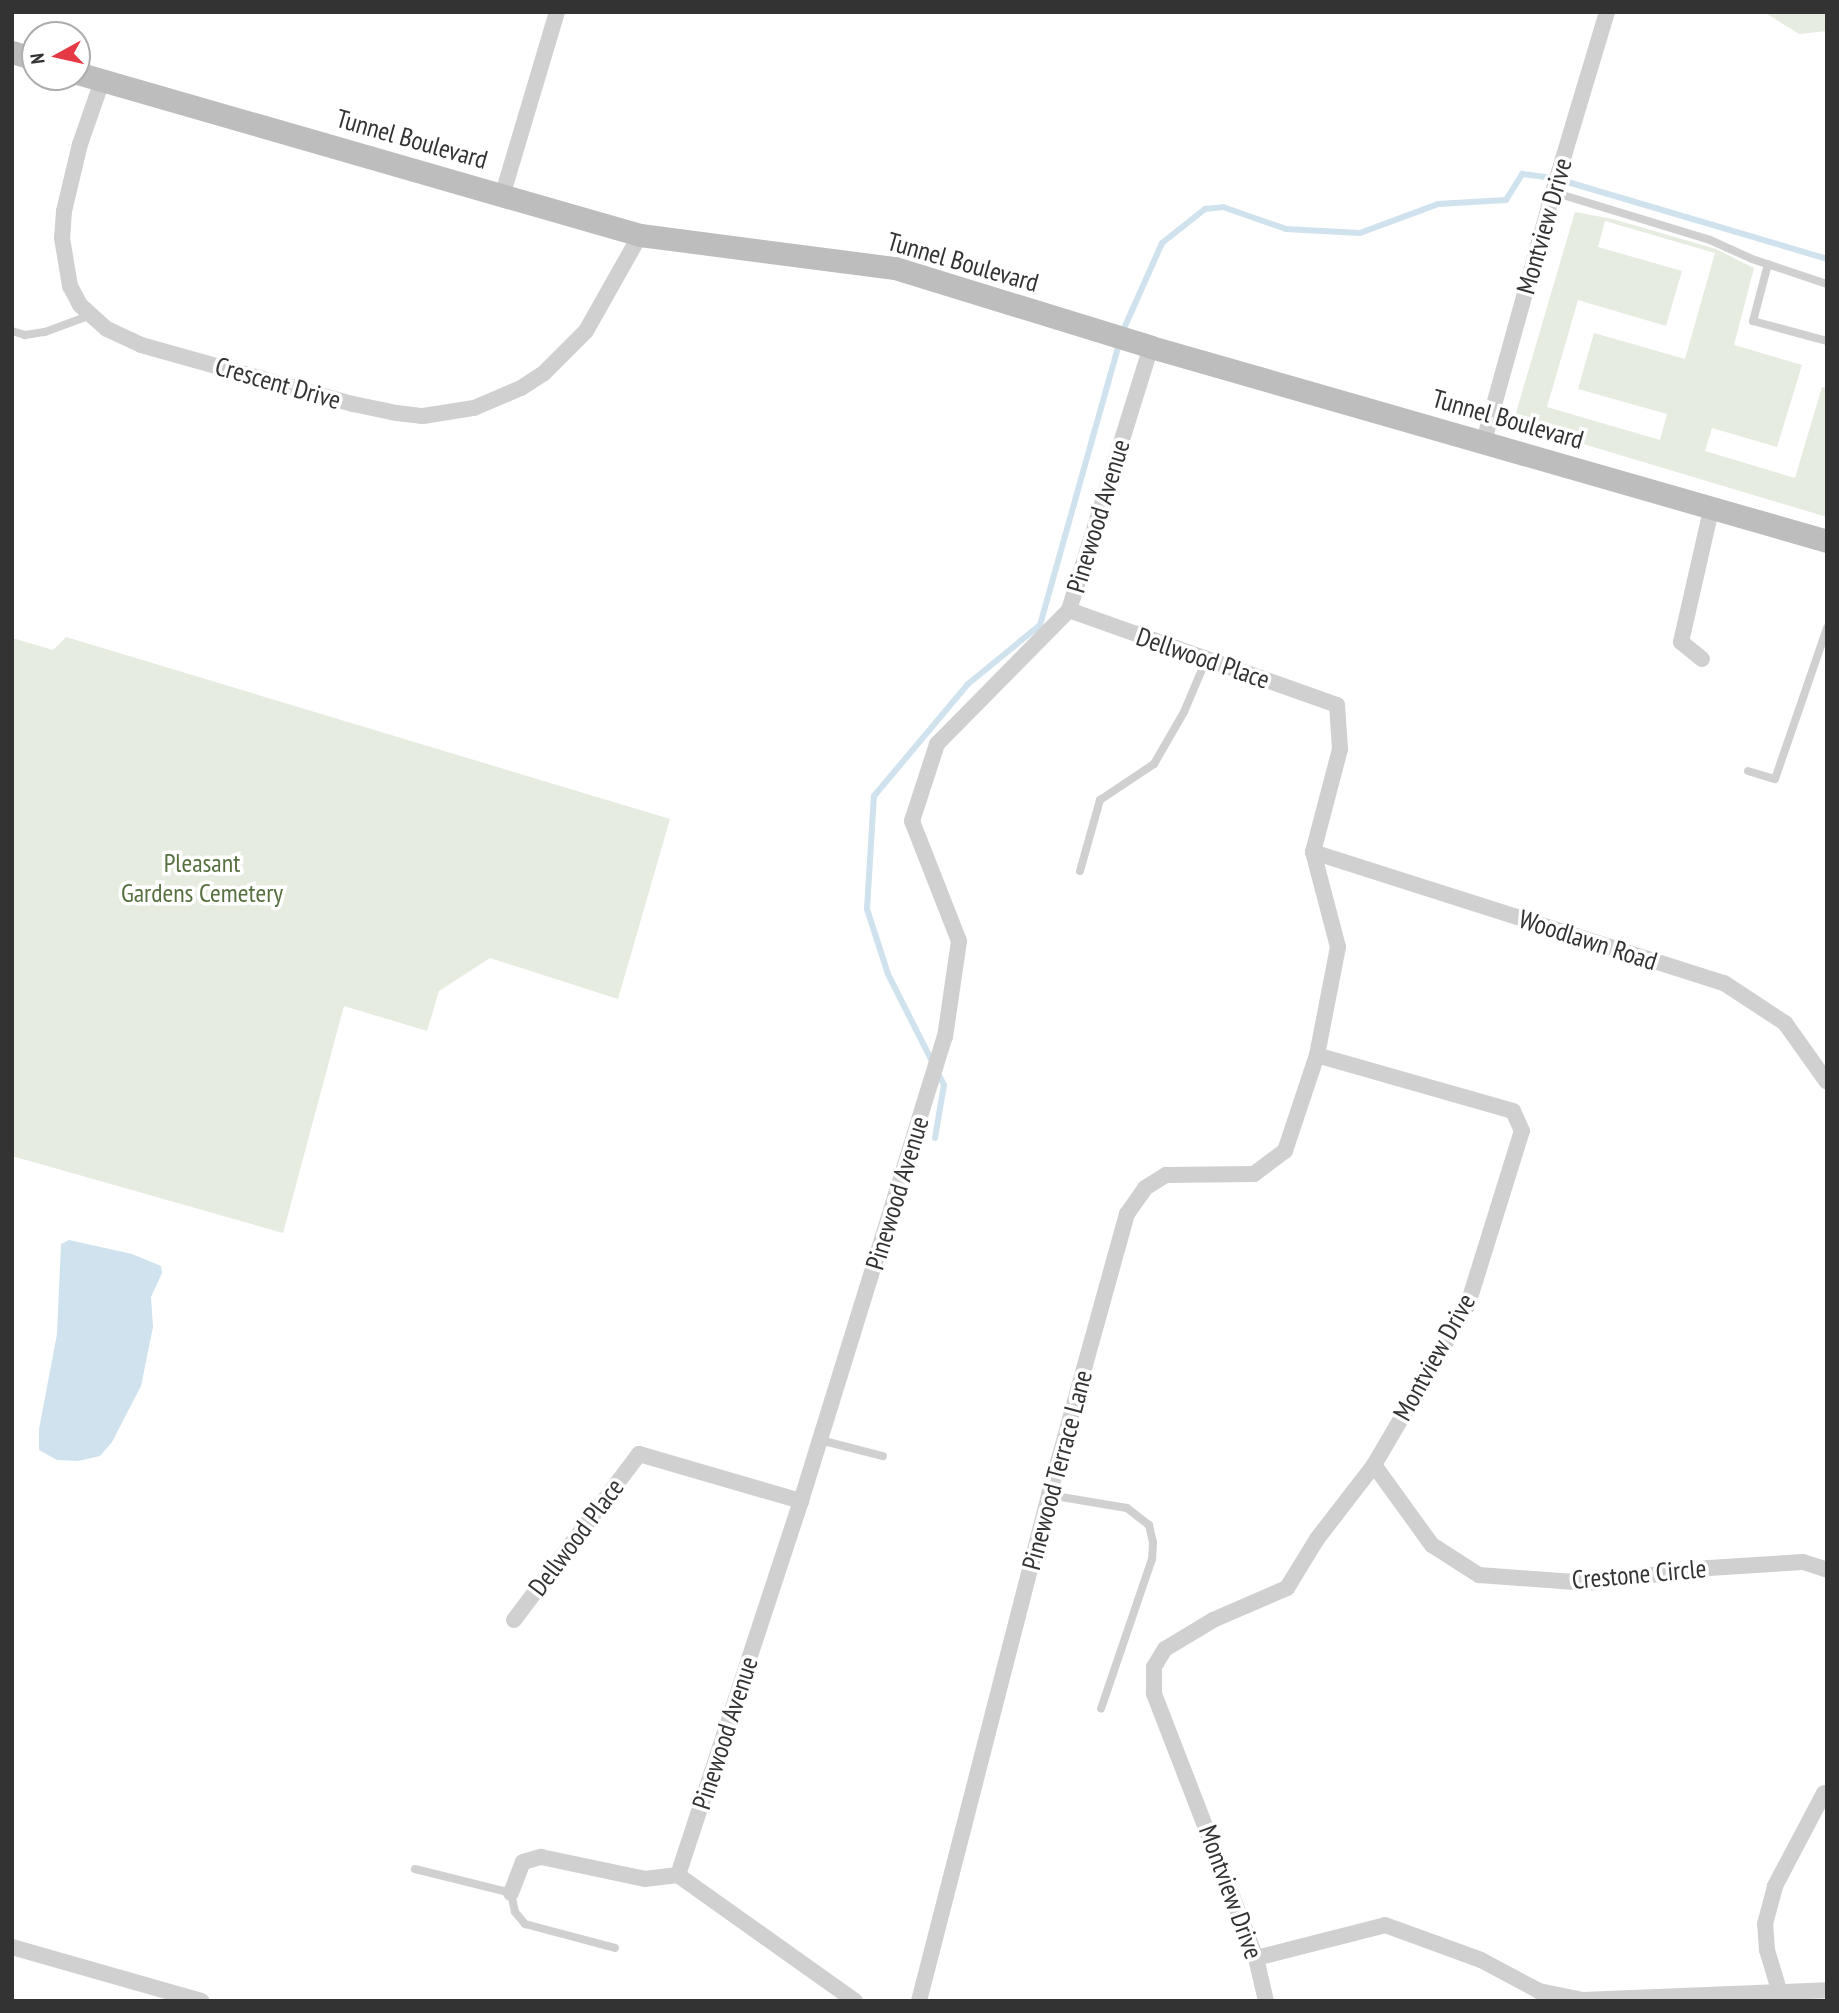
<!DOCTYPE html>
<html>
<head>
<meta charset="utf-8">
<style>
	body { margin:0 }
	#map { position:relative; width:1839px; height:2013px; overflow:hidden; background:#fff; font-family:"PT Sans Narrow",sans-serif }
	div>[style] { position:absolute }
	.green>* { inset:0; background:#e6ecdf }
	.water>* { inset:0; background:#cfe2ee }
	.stream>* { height:6px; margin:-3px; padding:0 3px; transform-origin:3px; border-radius:3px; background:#cfe2ee }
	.lane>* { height:8px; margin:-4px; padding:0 4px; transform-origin:4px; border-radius:4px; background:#d0d0d0 }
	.street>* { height:16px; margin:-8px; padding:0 8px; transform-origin:8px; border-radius:8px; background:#d0d0d0 }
	.secondary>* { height:23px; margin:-11.5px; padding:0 11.5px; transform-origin:11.5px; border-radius:11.5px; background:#bdbdbd }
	span { translate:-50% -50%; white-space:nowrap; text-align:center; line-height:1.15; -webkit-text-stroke:7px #fff; paint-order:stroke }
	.street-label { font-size:26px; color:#333 }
	.park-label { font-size:26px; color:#56703f }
	.frame { position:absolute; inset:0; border:14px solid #333; pointer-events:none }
	.north { position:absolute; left:21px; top:21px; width:70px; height:70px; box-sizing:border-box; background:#fff; border:2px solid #adadad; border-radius:50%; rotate:262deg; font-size:19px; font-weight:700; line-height:28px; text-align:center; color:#333 }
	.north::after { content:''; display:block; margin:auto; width:24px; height:32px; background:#e63946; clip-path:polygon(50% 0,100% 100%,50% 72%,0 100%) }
</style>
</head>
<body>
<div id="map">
	<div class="green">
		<div style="clip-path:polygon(1764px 12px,1827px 12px,1827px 31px,1799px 34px)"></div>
		<div style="clip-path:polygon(evenodd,1575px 212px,1613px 219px,1716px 249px,1754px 268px,1734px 345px,1802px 365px,1777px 447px,1712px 428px,1705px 451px,1795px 478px,1822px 387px,1827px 388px,1827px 517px,1513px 423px,1575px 212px,1605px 221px,1715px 253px,1685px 359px,1594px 333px,1578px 389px,1667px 414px,1660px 440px,1547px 407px,1578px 300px,1666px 326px,1682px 271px,1598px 247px,1605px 221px)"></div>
		<div style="clip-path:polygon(66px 637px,670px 819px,618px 999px,490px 958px,439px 991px,427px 1031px,344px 1006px,283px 1233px,12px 1156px,12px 638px,53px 650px)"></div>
	</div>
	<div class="water">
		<div style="clip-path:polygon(69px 1240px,132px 1254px,161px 1266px,162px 1273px,151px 1297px,153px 1327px,141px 1386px,112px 1442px,100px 1456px,78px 1461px,57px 1460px,39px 1450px,39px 1429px,57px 1334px,61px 1244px)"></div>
	</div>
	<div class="stream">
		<div style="left:1122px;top:333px;width:98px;rotate:-66deg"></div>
		<div style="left:1162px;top:243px;width:55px;rotate:-38.3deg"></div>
		<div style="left:1205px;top:209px;width:18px;rotate:-6deg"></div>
		<div style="left:1223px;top:207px;width:67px;rotate:19.2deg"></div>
		<div style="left:1286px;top:229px;width:74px;rotate:3.1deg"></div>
		<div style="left:1360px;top:233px;width:83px;rotate:-20.4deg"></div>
		<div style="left:1438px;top:204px;width:68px;rotate:-3.4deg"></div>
		<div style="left:1506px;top:200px;width:31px;rotate:-58deg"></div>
		<div style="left:1522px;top:174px;width:32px;rotate:7deg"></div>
		<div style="left:1554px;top:178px;width:285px;rotate:16.5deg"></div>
		<div style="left:935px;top:1138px;width:54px;rotate:-80.4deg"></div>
		<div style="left:944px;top:1085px;width:124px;rotate:-116.8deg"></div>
		<div style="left:888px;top:974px;width:68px;rotate:-107.9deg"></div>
		<div style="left:867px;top:909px;width:113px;rotate:-86.5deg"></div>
		<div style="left:874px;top:796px;width:146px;rotate:-50deg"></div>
		<div style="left:968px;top:684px;width:93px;rotate:-39.3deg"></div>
		<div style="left:1040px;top:625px;width:292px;rotate:-74.3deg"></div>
	</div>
	<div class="lane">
		<div style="left:1553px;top:192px;width:164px;rotate:17deg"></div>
		<div style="left:1710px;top:240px;width:46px;rotate:24.3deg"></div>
		<div style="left:1752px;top:259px;width:79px;rotate:18.4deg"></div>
		<div style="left:1768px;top:264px;width:59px;rotate:104.7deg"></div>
		<div style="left:1753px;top:321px;width:77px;rotate:15.1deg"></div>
		<div style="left:12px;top:331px;width:14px;rotate:17deg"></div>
		<div style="left:25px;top:335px;width:20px;rotate:-9deg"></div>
		<div style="left:45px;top:332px;width:49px;rotate:-20.3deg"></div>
		<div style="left:1748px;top:771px;width:28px;rotate:17deg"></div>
		<div style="left:1775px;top:779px;width:160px;rotate:-71deg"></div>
		<div style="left:1080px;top:871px;width:74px;rotate:-74.3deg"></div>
		<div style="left:1100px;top:800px;width:65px;rotate:-33.7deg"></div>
		<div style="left:1154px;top:764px;width:60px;rotate:-60deg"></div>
		<div style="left:1184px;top:712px;width:56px;rotate:-67.1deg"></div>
		<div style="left:820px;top:1440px;width:65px;rotate:14.3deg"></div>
		<div style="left:1049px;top:1495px;width:79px;rotate:9.5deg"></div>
		<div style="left:1127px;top:1508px;width:28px;rotate:38deg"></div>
		<div style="left:1149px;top:1525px;width:17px;rotate:77deg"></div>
		<div style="left:1153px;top:1542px;width:17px;rotate:93deg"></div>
		<div style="left:1152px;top:1559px;width:158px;rotate:108.8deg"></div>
		<div style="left:415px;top:1869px;width:99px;rotate:14deg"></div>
		<div style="left:511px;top:1893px;width:19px;rotate:78deg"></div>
		<div style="left:515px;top:1912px;width:16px;rotate:50deg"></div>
		<div style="left:525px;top:1924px;width:93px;rotate:14.9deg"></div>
	</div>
	<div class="street">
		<div style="left:102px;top:81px;width:67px;rotate:109.2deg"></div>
		<div style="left:80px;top:144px;width:69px;rotate:103.4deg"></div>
		<div style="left:64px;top:211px;width:27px;rotate:94deg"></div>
		<div style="left:62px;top:238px;width:49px;rotate:80.5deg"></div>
		<div style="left:70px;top:286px;width:21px;rotate:62deg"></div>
		<div style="left:80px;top:305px;width:36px;rotate:42deg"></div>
		<div style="left:107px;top:329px;width:38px;rotate:25deg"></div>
		<div style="left:141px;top:345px;width:220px;rotate:15.6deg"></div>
		<div style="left:353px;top:404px;width:45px;rotate:11.6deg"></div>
		<div style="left:397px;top:413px;width:26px;rotate:7deg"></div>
		<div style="left:423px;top:416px;width:52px;rotate:-8.9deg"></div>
		<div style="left:474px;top:408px;width:51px;rotate:-23.1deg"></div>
		<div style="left:521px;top:388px;width:27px;rotate:-33deg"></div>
		<div style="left:544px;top:373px;width:59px;rotate:-45deg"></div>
		<div style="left:586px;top:331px;width:110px;rotate:-60.6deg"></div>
		<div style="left:503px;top:193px;width:189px;rotate:-73.4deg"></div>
		<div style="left:1484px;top:441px;width:258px;rotate:-74.5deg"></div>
		<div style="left:1553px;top:192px;width:188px;rotate:-73.3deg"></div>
		<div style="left:1702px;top:659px;width:27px;rotate:-141deg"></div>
		<div style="left:1681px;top:642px;width:140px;rotate:-77.2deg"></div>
		<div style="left:1313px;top:852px;width:431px;rotate:17.7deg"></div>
		<div style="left:1724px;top:983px;width:73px;rotate:33.3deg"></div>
		<div style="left:1785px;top:1023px;width:72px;rotate:54.6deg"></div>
		<div style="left:1374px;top:1465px;width:99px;rotate:54.1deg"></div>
		<div style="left:1432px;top:1545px;width:56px;rotate:32.6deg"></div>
		<div style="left:1479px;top:1575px;width:109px;rotate:4.2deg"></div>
		<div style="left:1588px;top:1583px;width:122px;rotate:-7.1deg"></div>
		<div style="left:1709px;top:1568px;width:94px;rotate:-3.7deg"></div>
		<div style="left:1803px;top:1562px;width:25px;rotate:18deg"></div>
		<div style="left:514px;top:1620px;width:208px;rotate:-53deg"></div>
		<div style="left:639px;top:1454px;width:169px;rotate:16.2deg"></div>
		<div style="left:511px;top:1893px;width:33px;rotate:-69deg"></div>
		<div style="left:523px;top:1862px;width:19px;rotate:-16deg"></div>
		<div style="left:541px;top:1857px;width:106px;rotate:11.9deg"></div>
		<div style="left:645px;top:1879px;width:33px;rotate:-7deg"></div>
		<div style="left:12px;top:1947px;width:197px;rotate:15.9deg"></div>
		<div style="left:1256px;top:1958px;width:133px;rotate:-14.3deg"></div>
		<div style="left:1385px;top:1925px;width:102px;rotate:20deg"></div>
		<div style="left:1481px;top:1960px;width:66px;rotate:28.1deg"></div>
		<div style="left:1539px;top:1991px;width:45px;rotate:11.6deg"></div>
		<div style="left:1583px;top:2000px;width:244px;rotate:-2.3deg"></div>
		<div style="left:1779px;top:1990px;width:42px;rotate:-106.7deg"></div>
		<div style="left:1767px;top:1950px;width:26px;rotate:-94deg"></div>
		<div style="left:1765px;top:1924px;width:39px;rotate:-75deg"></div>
		<div style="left:1775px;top:1886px;width:105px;rotate:-62.2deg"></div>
		<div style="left:855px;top:2001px;width:217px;rotate:-144.6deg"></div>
		<div style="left:678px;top:1875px;width:394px;rotate:-71.8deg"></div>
		<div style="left:801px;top:1501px;width:486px;rotate:-72.8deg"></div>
		<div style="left:945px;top:1037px;width:97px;rotate:-81.7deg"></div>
		<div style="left:959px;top:941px;width:129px;rotate:-111.4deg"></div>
		<div style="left:912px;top:821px;width:81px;rotate:-72deg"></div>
		<div style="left:937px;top:744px;width:188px;rotate:-45.4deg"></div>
		<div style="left:1069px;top:610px;width:275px;rotate:-72.7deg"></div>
		<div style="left:919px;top:2001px;width:522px;rotate:-75.59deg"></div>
		<div style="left:1049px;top:1495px;width:292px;rotate:-74.5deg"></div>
		<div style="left:1127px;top:1214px;width:32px;rotate:-55deg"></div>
		<div style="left:1145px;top:1188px;width:25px;rotate:-32deg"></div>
		<div style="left:1166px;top:1175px;width:88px;rotate:-0.7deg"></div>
		<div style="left:1254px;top:1174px;width:39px;rotate:-37deg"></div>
		<div style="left:1285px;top:1151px;width:101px;rotate:-71.6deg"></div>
		<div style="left:1317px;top:1055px;width:110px;rotate:-79deg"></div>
		<div style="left:1338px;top:947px;width:98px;rotate:-104.7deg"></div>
		<div style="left:1313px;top:852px;width:106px;rotate:-75.3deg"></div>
		<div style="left:1340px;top:749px;width:44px;rotate:-93.9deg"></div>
		<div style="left:1337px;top:705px;width:284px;rotate:-160.5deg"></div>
		<div style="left:1266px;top:2001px;width:44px;rotate:-103.1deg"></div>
		<div style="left:1256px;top:1958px;width:284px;rotate:-111.1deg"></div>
		<div style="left:1154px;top:1693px;width:26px;rotate:-90deg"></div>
		<div style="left:1154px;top:1667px;width:21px;rotate:-59deg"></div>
		<div style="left:1165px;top:1649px;width:56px;rotate:-31.1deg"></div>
		<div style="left:1213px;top:1620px;width:81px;rotate:-23.4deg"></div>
		<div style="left:1287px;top:1588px;width:57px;rotate:-58.5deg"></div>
		<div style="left:1317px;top:1539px;width:93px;rotate:-52.4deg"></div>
		<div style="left:1374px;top:1465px;width:186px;rotate:-59.7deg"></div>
		<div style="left:1468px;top:1304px;width:181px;rotate:-72.7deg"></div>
		<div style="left:1522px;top:1131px;width:22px;rotate:-114deg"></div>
		<div style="left:1513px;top:1111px;width:204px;rotate:-164.1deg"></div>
	</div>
	<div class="secondary">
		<div style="left:12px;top:52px;width:24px;rotate:17deg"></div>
		<div style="left:77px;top:73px;width:586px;rotate:16.05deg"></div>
		<div style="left:640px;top:235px;width:257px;rotate:7.4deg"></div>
		<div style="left:895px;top:268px;width:268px;rotate:17.1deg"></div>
		<div style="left:1151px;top:347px;width:703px;rotate:16.01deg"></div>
	</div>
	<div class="street-label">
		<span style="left:412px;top:139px;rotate:16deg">Tunnel Boulevard</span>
		<span style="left:1544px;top:226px;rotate:-74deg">Montview Drive</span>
		<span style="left:963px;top:262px;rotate:16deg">Tunnel Boulevard</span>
		<span style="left:278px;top:383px;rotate:16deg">Crescent Drive</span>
		<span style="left:1508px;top:419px;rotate:16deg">Tunnel Boulevard</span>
		<span style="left:1098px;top:516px;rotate:-73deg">Pinewood Avenue</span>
		<span style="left:1203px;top:658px;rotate:19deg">Dellwood Place</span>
		<span style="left:1588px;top:940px;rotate:18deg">Woodlawn Road</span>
		<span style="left:897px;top:1193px;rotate:-73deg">Pinewood Avenue</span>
		<span style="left:1434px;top:1357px;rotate:-61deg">Montview Drive</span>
		<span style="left:1057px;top:1470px;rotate:-75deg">Pinewood Terrace Lane</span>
		<span style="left:576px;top:1537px;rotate:-53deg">Dellwood Place</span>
		<span style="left:1639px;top:1574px;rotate:-5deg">Crestone Circle</span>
		<span style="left:725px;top:1733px;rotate:-72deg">Pinewood Avenue</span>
		<span style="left:1231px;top:1892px;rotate:70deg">Montview Drive</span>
	</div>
	<div class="park-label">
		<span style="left:202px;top:878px">Pleasant<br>Gardens Cemetery</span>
	</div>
	<div class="frame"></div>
	<div class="north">N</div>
</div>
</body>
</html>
